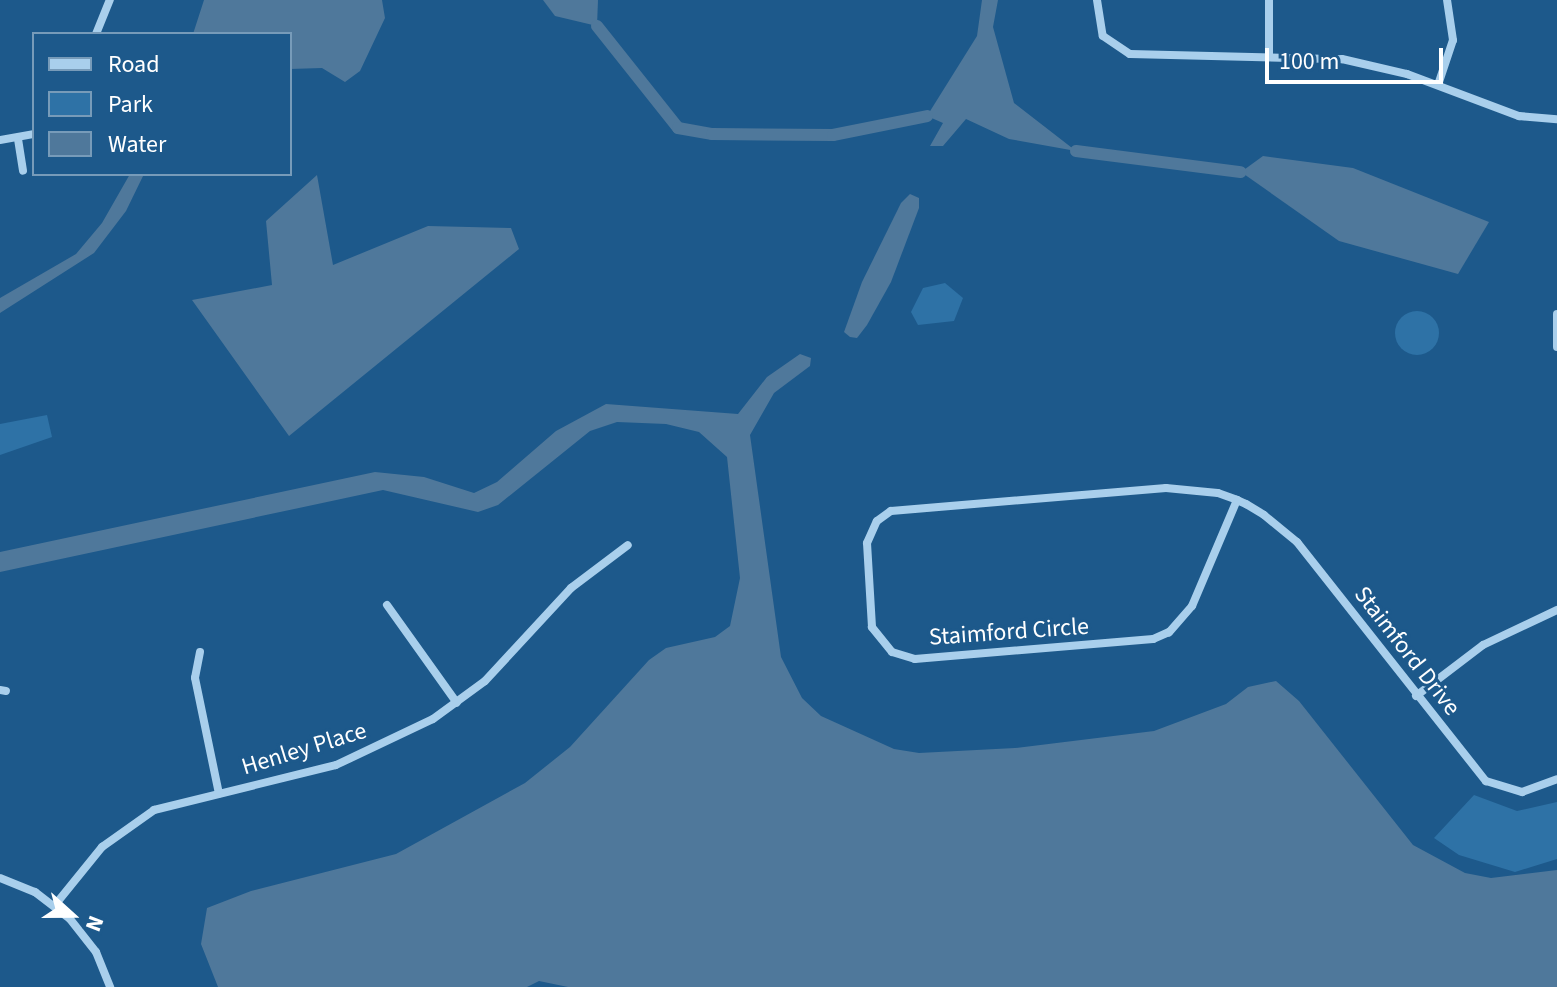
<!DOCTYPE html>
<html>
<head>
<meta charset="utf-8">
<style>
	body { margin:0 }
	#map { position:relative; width:1557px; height:987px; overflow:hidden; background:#1d598b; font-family:"Source Sans 3",sans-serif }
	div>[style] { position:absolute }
	.green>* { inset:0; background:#2e72a6 }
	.round { border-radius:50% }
	.water>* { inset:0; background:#4f789b }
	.canal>* { height:12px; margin:-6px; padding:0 6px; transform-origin:6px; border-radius:6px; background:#4f789b }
	.street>* { height:8px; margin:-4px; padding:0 4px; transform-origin:4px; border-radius:4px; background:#a9cfec }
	span { translate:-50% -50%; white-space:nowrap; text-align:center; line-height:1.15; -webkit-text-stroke:6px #1d598b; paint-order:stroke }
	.street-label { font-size:24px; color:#fff }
	.legend { position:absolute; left:32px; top:32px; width:260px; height:144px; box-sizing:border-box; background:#1d598b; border:2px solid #779bb9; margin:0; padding:10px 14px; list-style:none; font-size:24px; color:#fff }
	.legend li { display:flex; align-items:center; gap:16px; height:40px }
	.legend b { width:40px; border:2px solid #779bb9 }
	.north { position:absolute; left:32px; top:875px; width:80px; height:80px; -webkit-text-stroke:6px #1d598b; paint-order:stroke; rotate:111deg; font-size:22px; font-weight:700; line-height:32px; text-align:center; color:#fff }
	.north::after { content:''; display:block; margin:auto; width:28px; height:36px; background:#fff; clip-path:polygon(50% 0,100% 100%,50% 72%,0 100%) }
	.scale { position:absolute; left:1265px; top:48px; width:178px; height:36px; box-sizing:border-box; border:4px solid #fff; border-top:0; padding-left:10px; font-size:24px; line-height:28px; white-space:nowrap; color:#fff; -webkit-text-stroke:6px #1d598b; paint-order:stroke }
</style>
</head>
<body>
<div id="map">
	<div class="green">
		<div style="clip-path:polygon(945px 283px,963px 298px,954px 321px,918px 325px,911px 312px,923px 288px)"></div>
		<div class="round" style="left:1395px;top:311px;width:44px;height:44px"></div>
		<div style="clip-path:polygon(47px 415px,52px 437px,0 455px,0 424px)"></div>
		<div style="clip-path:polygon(1474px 795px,1517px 811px,1557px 802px,1557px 859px,1515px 872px,1459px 855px,1434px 838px)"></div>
	</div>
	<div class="water">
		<div style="clip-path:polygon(204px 0,382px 0,385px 18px,360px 71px,345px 82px,322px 68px,290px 69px,290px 34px,193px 34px)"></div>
		<div style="clip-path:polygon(543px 0,598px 0,597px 26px,555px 16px)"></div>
		<div style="clip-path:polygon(982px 0,998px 0,993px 27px,1014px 103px,1076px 151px,1009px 139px,966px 119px,943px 146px,930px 146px,943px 123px,927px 116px,977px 36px)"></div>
		<div style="clip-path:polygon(1263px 156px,1353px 168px,1489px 222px,1458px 274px,1339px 241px,1241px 172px)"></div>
		<div style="clip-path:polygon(130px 174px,144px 174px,126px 211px,94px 253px,0 313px,0 298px,76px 254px,102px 223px)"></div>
		<div style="clip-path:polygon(317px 175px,333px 265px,428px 226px,511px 228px,519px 249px,289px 436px,192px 300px,272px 285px,266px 221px)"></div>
		<div style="clip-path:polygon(910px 194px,919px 198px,919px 208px,891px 282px,867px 325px,857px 338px,850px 337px,844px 332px,862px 282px,901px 203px)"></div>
		<div style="clip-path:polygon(800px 354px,811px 358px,810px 366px,774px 393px,750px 435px,781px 657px,802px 698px,821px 716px,894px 749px,919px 753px,1015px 748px,1154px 731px,1226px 704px,1248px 687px,1276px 681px,1299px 701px,1413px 845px,1465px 873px,1491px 878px,1557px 870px,1557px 987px,568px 987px,539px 981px,527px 987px,218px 987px,201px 944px,207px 908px,251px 891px,396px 854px,525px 783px,570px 747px,649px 660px,666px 648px,715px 637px,730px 626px,740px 578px,727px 457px,699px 432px,666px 424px,617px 422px,590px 431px,498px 505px,478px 512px,383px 490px,0 572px,0 552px,375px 472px,424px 477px,474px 493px,497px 482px,556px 431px,606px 404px,738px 414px,767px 377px)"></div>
	</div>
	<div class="canal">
		<div style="left:597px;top:26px;width:130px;rotate:51.5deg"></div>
		<div style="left:678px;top:128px;width:35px;rotate:10deg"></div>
		<div style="left:712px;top:134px;width:121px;rotate:0.5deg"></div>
		<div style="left:833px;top:135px;width:96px;rotate:-11.4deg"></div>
		<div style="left:1076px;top:151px;width:166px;rotate:7.3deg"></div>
	</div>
	<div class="street">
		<div style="left:1097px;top:0;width:36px;rotate:81deg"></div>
		<div style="left:1103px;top:36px;width:32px;rotate:34deg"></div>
		<div style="left:1130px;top:54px;width:212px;rotate:1.4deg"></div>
		<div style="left:1342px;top:59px;width:67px;rotate:13deg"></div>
		<div style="left:1407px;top:74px;width:120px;rotate:20.6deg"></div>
		<div style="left:1519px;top:116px;width:38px;rotate:5deg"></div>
		<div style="left:96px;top:34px;width:37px;rotate:-68deg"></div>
		<div style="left:1269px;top:56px;width:56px;rotate:-90deg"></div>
		<div style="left:1438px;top:85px;width:47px;rotate:-71.6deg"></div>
		<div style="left:1453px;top:40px;width:40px;rotate:-98.5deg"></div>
		<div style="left:18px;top:139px;width:32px;rotate:81deg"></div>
		<div style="left:0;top:140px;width:35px;rotate:-10deg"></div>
		<div style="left:1557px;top:314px;width:33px;rotate:90deg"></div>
		<div style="left:1237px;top:500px;width:115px;rotate:113deg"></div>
		<div style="left:1192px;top:606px;width:35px;rotate:131deg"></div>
		<div style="left:1169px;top:632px;width:17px;rotate:156deg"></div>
		<div style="left:1153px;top:639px;width:239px;rotate:175.2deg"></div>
		<div style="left:915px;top:659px;width:24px;rotate:-163deg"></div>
		<div style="left:892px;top:652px;width:32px;rotate:-129deg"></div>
		<div style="left:872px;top:627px;width:84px;rotate:-93.4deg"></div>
		<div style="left:867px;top:543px;width:24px;rotate:-66deg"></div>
		<div style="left:877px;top:521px;width:17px;rotate:-36deg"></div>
		<div style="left:891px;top:511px;width:276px;rotate:-4.8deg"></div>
		<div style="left:1166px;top:488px;width:52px;rotate:5.5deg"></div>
		<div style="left:1218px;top:493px;width:20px;rotate:20deg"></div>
		<div style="left:1237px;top:500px;width:10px;rotate:24deg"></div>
		<div style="left:1246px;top:504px;width:21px;rotate:31deg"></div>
		<div style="left:1264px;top:515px;width:43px;rotate:39.3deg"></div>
		<div style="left:1297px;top:542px;width:305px;rotate:51.7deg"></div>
		<div style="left:1486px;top:781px;width:38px;rotate:17deg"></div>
		<div style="left:1522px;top:792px;width:37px;rotate:-20deg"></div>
		<div style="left:387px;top:605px;width:120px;rotate:54.5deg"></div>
		<div style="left:200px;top:652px;width:26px;rotate:101deg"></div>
		<div style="left:195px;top:678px;width:118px;rotate:78.3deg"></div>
		<div style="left:0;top:690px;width:6px;rotate:9deg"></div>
		<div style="left:1416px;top:696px;width:84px;rotate:-37.3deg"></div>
		<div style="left:1483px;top:645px;width:82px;rotate:-25.3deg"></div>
		<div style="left:0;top:878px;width:38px;rotate:22deg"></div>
		<div style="left:35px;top:892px;width:44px;rotate:37.6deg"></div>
		<div style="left:70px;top:919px;width:42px;rotate:51.8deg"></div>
		<div style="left:96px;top:952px;width:38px;rotate:68deg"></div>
		<div style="left:55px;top:905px;width:75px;rotate:-51deg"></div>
		<div style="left:102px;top:847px;width:64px;rotate:-35.4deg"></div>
		<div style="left:154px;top:810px;width:187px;rotate:-13.9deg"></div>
		<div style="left:336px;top:765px;width:107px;rotate:-25.4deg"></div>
		<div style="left:433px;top:719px;width:64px;rotate:-36.2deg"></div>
		<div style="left:485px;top:681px;width:127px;rotate:-47.2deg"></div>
		<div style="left:571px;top:588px;width:71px;rotate:-37deg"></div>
	</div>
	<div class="street-label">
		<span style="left:1009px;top:632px;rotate:-4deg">Staimford Circle</span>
		<span style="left:1407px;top:651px;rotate:52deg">Staimford Drive</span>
		<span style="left:304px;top:749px;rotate:-17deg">Henley Place</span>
	</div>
	<ul class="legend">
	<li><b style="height:10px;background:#a9cfec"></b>Road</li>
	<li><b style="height:22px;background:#2e72a6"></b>Park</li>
	<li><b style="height:22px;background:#4f789b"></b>Water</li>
	</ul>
	<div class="north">N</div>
	<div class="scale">100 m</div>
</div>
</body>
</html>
